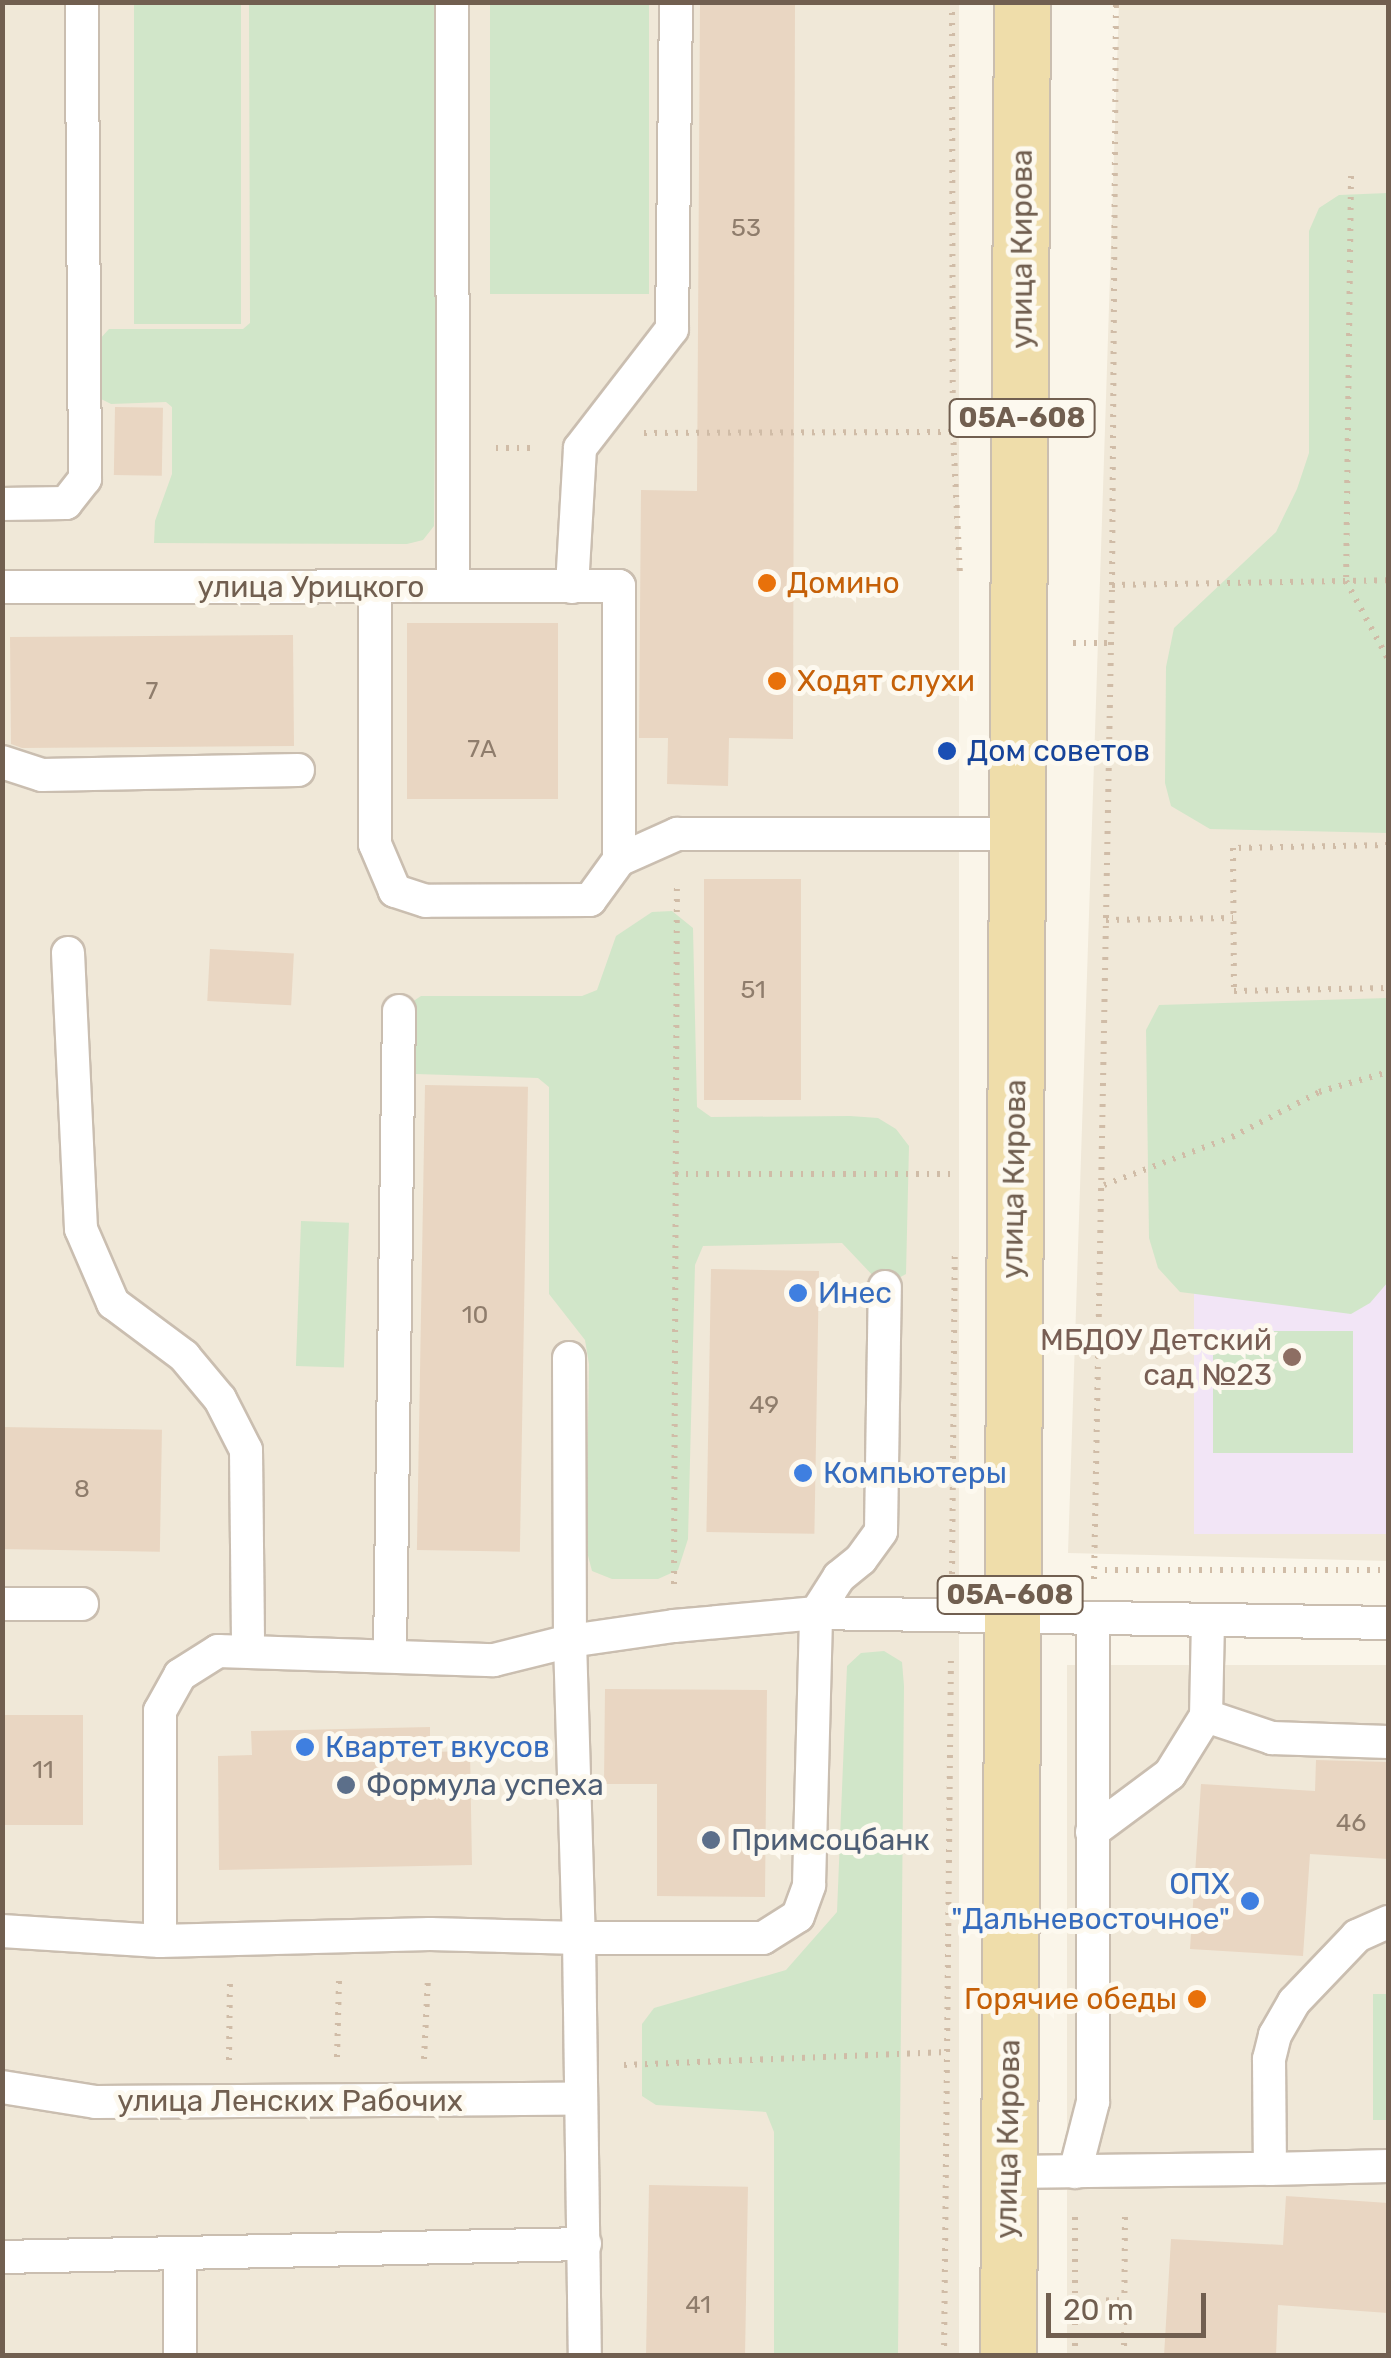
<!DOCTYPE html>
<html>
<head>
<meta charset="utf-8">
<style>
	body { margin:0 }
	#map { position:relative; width:1391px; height:2358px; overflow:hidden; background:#faf5e9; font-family:Rubik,sans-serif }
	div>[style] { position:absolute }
	.residential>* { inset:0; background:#f0e8d8; transform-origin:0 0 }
	.education>* { inset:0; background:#f2e5f6; transform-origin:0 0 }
	.green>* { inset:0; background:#d1e6c9; transform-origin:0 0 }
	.building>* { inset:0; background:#e9d6c2; transform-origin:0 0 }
	.path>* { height:6px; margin-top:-3px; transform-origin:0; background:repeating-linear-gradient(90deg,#d0bca7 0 2.5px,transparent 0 10.5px) }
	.roads { filter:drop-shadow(2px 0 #cabeb0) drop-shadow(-2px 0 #cabeb0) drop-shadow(0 2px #cabeb0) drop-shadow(0 -2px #cabeb0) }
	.service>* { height:32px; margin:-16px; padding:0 16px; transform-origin:16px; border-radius:16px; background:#fff }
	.primary>* { height:55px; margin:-27.5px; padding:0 27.5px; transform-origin:27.5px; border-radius:27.5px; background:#efddaa }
	.dots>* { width:28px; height:28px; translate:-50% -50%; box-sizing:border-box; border:5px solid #fdf9ef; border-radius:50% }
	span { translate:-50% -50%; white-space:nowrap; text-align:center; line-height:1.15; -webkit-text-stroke:10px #fdf9ef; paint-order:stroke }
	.number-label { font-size:25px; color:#8f7d6c }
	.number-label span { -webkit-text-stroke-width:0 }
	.shield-label span { padding:2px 8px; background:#fdf9ef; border:2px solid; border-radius:8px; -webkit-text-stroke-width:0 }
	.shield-label { font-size:28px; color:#715f50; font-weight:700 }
	.street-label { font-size:30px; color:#715f50 }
	.food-label { font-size:30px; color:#c56008 }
	.left { translate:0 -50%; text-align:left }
	.right { translate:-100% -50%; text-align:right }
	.transit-label { font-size:30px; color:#164399 }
	.shop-label { font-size:30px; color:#366cbe }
	.education-label { font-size:30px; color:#785e54 }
	.service-label { font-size:30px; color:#4e5e75 }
	.frame { position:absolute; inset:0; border:5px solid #715f50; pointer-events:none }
	.scale { position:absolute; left:1046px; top:2293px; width:160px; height:45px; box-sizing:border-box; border:5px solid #715f50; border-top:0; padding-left:12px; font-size:30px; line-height:35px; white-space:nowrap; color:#715f50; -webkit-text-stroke:8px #fdf9ef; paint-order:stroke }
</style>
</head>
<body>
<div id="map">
	<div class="residential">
		<div style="left:3px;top:3px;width:956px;height:2353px"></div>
		<div style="clip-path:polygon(1119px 3px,1388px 3px,1388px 1561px,1068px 1553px)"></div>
		<div style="left:1388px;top:1665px;width:690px;height:321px;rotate:90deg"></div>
	</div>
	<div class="education">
		<div style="left:1388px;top:1178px;width:356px;height:194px;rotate:90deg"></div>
	</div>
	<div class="green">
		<div style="left:134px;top:3px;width:107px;height:321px"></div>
		<div style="clip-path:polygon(249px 3px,439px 3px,434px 526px,423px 540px,407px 544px,154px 543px,155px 521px,172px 474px,172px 407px,166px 402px,111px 404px,101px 399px,99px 340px,109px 329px,243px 329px,250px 323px)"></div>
		<div style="left:490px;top:3px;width:159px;height:291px"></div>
		<div style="clip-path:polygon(1388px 193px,1388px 833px,1210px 829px,1171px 806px,1165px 783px,1166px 667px,1174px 628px,1276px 532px,1297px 489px,1309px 453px,1309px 231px,1319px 208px,1339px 195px)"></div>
		<div style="clip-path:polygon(672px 911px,693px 928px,697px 1107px,711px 1117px,850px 1116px,878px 1118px,896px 1129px,909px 1146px,906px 1274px,895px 1280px,877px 1280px,842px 1243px,703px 1246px,695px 1265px,688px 1539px,678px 1570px,658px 1579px,612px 1579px,592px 1571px,586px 1548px,589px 1364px,585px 1340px,549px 1294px,549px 1087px,538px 1078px,416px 1074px,407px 1065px,409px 1004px,421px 996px,582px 996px,597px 990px,616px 936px,652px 912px)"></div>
		<div style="clip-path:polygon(1388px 998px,1388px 1282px,1370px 1303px,1351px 1314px,1180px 1292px,1158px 1268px,1149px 1238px,1146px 1030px,1159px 1005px)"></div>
		<div style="left:301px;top:1221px;width:48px;height:145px;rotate:2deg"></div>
		<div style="left:1213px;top:1331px;width:140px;height:122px"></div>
		<div style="clip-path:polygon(884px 1651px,902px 1662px,904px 1686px,898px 2355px,774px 2355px,774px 2132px,766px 2112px,656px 2105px,642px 2096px,642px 2024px,654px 2008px,786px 1970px,837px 1912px,847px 1666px,861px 1653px)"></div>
		<div style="left:1373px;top:1994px;width:15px;height:126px"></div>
	</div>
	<div class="building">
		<div style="clip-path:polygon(700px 2px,795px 2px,793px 739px,729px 738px,728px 786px,667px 784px,668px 738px,639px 738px,641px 490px,697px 491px)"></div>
		<div style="left:115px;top:407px;width:48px;height:68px;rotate:1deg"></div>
		<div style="left:407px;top:623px;width:151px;height:176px"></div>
		<div style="clip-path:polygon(293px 635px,294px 746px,22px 748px,11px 744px,10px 637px)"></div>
		<div style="left:704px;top:879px;width:97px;height:221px"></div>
		<div style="left:210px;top:949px;width:84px;height:52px;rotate:3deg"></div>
		<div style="left:425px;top:1085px;width:103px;height:465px;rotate:1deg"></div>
		<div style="left:711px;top:1269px;width:108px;height:263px;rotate:1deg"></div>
		<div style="left:2px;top:1427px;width:160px;height:122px;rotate:1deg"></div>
		<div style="clip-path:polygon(605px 1689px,767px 1690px,765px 1897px,657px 1896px,657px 1784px,604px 1784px)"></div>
		<div style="left:2px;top:1715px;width:81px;height:110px"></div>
		<div style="clip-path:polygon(430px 1727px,430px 1752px,470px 1751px,472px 1865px,219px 1870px,218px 1756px,252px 1755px,251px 1731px)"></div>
		<div style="clip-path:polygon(1316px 1760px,1388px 1762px,1388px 1859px,1310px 1854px,1303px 1956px,1190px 1949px,1201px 1784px,1315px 1791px)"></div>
		<div style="left:649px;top:2185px;width:99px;height:171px;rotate:1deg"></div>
		<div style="clip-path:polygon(1286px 2196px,1388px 2203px,1388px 2313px,1278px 2305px,1276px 2356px,1164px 2356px,1171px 2239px,1283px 2245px)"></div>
	</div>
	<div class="path">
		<div style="left:952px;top:2px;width:430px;rotate:89.9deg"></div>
		<div style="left:953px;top:432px;width:142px;rotate:87.2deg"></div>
		<div style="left:1351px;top:176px;width:405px;rotate:90.7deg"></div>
		<div style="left:1346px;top:581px;width:89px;rotate:61.7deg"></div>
		<div style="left:644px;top:433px;width:309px;rotate:-0.2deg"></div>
		<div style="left:496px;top:448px;width:42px"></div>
		<div style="left:1112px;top:585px;width:276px;rotate:-1deg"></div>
		<div style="left:1073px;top:643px;width:37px"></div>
		<div style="left:1388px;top:845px;width:155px;rotate:178.9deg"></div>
		<div style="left:1233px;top:848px;width:143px;rotate:89.6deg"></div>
		<div style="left:1234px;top:991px;width:154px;rotate:-1.1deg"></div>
		<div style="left:1106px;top:920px;width:127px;rotate:-0.9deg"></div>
		<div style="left:675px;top:1174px;width:281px"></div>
		<div style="left:1104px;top:1185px;width:137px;rotate:-20.6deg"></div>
		<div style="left:1232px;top:1137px;width:98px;rotate:-27.3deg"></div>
		<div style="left:1319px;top:1092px;width:72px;rotate:-16.2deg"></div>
		<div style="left:1105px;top:1570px;width:283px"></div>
		<div style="left:952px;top:1574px;width:322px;rotate:-89.5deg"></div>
		<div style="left:1094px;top:1579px;width:994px;rotate:-88.96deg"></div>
		<div style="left:1112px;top:585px;width:583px;rotate:-89.61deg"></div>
		<div style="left:674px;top:1584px;width:702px;rotate:-89.76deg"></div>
		<div style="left:337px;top:2057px;width:77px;rotate:-88.5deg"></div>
		<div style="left:424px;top:2059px;width:83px;rotate:-87.2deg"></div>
		<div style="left:229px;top:2060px;width:77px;rotate:-89.3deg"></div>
		<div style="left:624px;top:2065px;width:323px;rotate:-2.3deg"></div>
		<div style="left:1075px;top:2301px;width:50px;rotate:-1.1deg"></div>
		<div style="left:944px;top:2356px;width:699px;rotate:-89.43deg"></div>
		<div style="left:1075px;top:2356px;width:144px;rotate:-90deg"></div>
		<div style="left:1124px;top:2356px;width:144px;rotate:-89.6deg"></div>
	</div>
	<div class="roads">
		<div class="service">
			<div style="left:452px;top:2px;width:584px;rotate:89.9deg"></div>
			<div style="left:2px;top:504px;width:64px;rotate:-0.9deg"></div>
			<div style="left:66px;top:503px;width:31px;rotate:-52deg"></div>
			<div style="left:85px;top:479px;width:477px;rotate:-90.4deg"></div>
			<div style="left:2px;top:587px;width:617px;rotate:-0.09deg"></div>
			<div style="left:619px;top:586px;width:274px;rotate:90deg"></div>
			<div style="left:619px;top:860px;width:49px;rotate:125.9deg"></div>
			<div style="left:590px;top:900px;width:164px;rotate:179.7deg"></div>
			<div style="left:426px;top:901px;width:33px;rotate:-162deg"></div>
			<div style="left:395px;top:891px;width:51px;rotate:-113.1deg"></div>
			<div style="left:375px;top:844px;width:255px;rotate:-90deg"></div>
			<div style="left:572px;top:587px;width:139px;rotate:-86.7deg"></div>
			<div style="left:580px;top:448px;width:150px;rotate:-52.3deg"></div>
			<div style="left:672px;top:329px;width:327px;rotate:-89.3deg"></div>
			<div style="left:2px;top:762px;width:42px;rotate:18deg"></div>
			<div style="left:42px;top:775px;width:256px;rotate:-1.1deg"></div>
			<div style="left:619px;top:860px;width:64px;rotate:-24.1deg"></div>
			<div style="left:677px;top:834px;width:340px"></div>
			<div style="left:68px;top:953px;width:276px;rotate:87.3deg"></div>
			<div style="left:81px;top:1229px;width:81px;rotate:66.6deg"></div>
			<div style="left:113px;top:1303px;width:89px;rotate:36.7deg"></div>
			<div style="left:184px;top:1356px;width:56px;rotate:50.1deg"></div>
			<div style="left:220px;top:1399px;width:57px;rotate:63deg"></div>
			<div style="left:246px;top:1450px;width:201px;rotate:89.4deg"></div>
			<div style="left:569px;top:1358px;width:283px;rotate:89.8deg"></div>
			<div style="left:570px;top:1641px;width:297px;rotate:88.3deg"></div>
			<div style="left:579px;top:1938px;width:184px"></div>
			<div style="left:763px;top:1938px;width:41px;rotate:-32.2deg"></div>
			<div style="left:798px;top:1916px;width:33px;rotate:-70deg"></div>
			<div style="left:809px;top:1885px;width:272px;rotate:-88.5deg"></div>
			<div style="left:816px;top:1613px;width:43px;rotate:-57.4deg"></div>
			<div style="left:839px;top:1577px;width:28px;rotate:-39deg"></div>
			<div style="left:861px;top:1559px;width:34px;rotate:-54deg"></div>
			<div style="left:881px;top:1531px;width:244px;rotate:-89.1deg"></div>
			<div style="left:2px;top:1604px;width:80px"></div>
			<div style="left:390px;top:1654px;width:643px;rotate:-89.2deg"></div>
			<div style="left:1206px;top:1716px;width:70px;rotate:18.4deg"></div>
			<div style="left:1272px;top:1738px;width:116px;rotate:2deg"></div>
			<div style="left:1092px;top:1832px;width:97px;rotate:-36.6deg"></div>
			<div style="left:1170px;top:1774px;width:68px;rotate:-58.2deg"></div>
			<div style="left:1206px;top:1716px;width:96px;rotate:-88.8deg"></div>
			<div style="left:1388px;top:1922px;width:34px;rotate:156deg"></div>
			<div style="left:1357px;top:1936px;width:91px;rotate:133.7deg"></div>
			<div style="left:1294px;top:2002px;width:38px;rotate:120deg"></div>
			<div style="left:1275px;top:2035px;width:25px;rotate:104deg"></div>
			<div style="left:1269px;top:2059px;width:110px;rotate:89.5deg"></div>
			<div style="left:1270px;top:2169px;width:118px;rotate:-1.5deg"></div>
			<div style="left:2px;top:1931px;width:158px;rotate:3.6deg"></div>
			<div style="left:160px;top:1941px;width:270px;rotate:-1.5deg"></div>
			<div style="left:430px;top:1934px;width:149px;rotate:1.5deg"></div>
			<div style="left:579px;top:1938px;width:418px;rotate:89.2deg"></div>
			<div style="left:160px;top:1941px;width:230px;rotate:-90deg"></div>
			<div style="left:160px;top:1711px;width:41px;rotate:-60.9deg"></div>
			<div style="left:180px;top:1675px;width:45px;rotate:-32.3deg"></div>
			<div style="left:218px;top:1651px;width:276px;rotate:1.9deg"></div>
			<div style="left:494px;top:1660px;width:78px;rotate:-14deg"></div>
			<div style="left:570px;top:1641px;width:105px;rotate:-8.2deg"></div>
			<div style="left:674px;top:1626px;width:143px;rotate:-5.2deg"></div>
			<div style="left:816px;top:1613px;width:572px;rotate:1deg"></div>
			<div style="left:2px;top:2087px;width:95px;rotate:9.1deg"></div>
			<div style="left:96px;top:2102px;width:484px;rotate:-0.4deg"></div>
			<div style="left:1008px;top:2172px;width:262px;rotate:-0.7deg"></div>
			<div style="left:1075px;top:2172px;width:72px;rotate:-75.6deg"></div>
			<div style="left:1093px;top:2102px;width:482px;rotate:-90deg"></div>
			<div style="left:180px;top:2253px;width:103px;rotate:90deg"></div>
			<div style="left:2px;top:2257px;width:583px;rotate:-1.28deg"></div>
		</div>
		<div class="primary">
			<div style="left:1008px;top:2356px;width:2354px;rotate:-89.66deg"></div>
		</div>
	</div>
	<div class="dots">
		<div style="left:767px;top:583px;background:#e8710a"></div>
		<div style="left:777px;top:681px;background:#e8710a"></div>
		<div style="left:947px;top:751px;background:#1a4fb4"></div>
		<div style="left:798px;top:1293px;background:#3f7fe0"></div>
		<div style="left:1292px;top:1357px;background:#8d6e63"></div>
		<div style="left:803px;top:1473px;background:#3f7fe0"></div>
		<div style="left:305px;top:1747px;background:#3f7fe0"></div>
		<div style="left:346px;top:1785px;background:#5c6f8a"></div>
		<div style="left:711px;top:1840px;background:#5c6f8a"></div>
		<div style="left:1250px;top:1901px;background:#3f7fe0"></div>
		<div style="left:1197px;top:1999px;background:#e8710a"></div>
	</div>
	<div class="number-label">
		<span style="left:746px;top:228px">53</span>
		<span style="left:152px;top:691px">7</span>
		<span style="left:482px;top:749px">7А</span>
		<span style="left:753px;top:990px">51</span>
		<span style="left:475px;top:1315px">10</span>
		<span style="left:764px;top:1405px">49</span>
		<span style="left:82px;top:1489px">8</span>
		<span style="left:43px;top:1770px">11</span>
		<span style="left:1351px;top:1823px">46</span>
		<span style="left:698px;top:2305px">41</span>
	</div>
	<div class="shield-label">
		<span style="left:1022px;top:418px">05А-608</span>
		<span style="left:1010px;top:1595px">05А-608</span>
	</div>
	<div class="street-label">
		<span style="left:1022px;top:249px;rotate:-90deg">улица Кирова</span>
		<span style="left:311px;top:587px">улица Урицкого</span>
		<span style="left:1014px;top:1179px;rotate:-89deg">улица Кирова</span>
		<span style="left:290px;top:2101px">улица Ленских Рабочих</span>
		<span style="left:1008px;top:2139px;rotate:-89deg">улица Кирова</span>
	</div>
	<div class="food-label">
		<span class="left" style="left:787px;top:583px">Домино</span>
		<span class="left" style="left:797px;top:681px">Ходят слухи</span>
		<span class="right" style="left:1177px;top:1999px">Горячие обеды</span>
	</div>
	<div class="transit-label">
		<span class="left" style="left:967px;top:751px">Дом советов</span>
	</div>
	<div class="shop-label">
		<span class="left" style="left:818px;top:1293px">Инес</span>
		<span class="left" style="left:823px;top:1473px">Компьютеры</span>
		<span class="left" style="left:325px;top:1747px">Квартет вкусов</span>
		<span class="right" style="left:1230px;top:1901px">ОПХ<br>"Дальневосточное"</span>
	</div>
	<div class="education-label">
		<span class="right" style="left:1272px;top:1357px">МБДОУ Детский<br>сад №23</span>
	</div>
	<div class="service-label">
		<span class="left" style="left:366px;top:1785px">Формула успеха</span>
		<span class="left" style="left:731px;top:1840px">Примсоцбанк</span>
	</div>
	<div class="frame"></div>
	<div class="scale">20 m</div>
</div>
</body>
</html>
